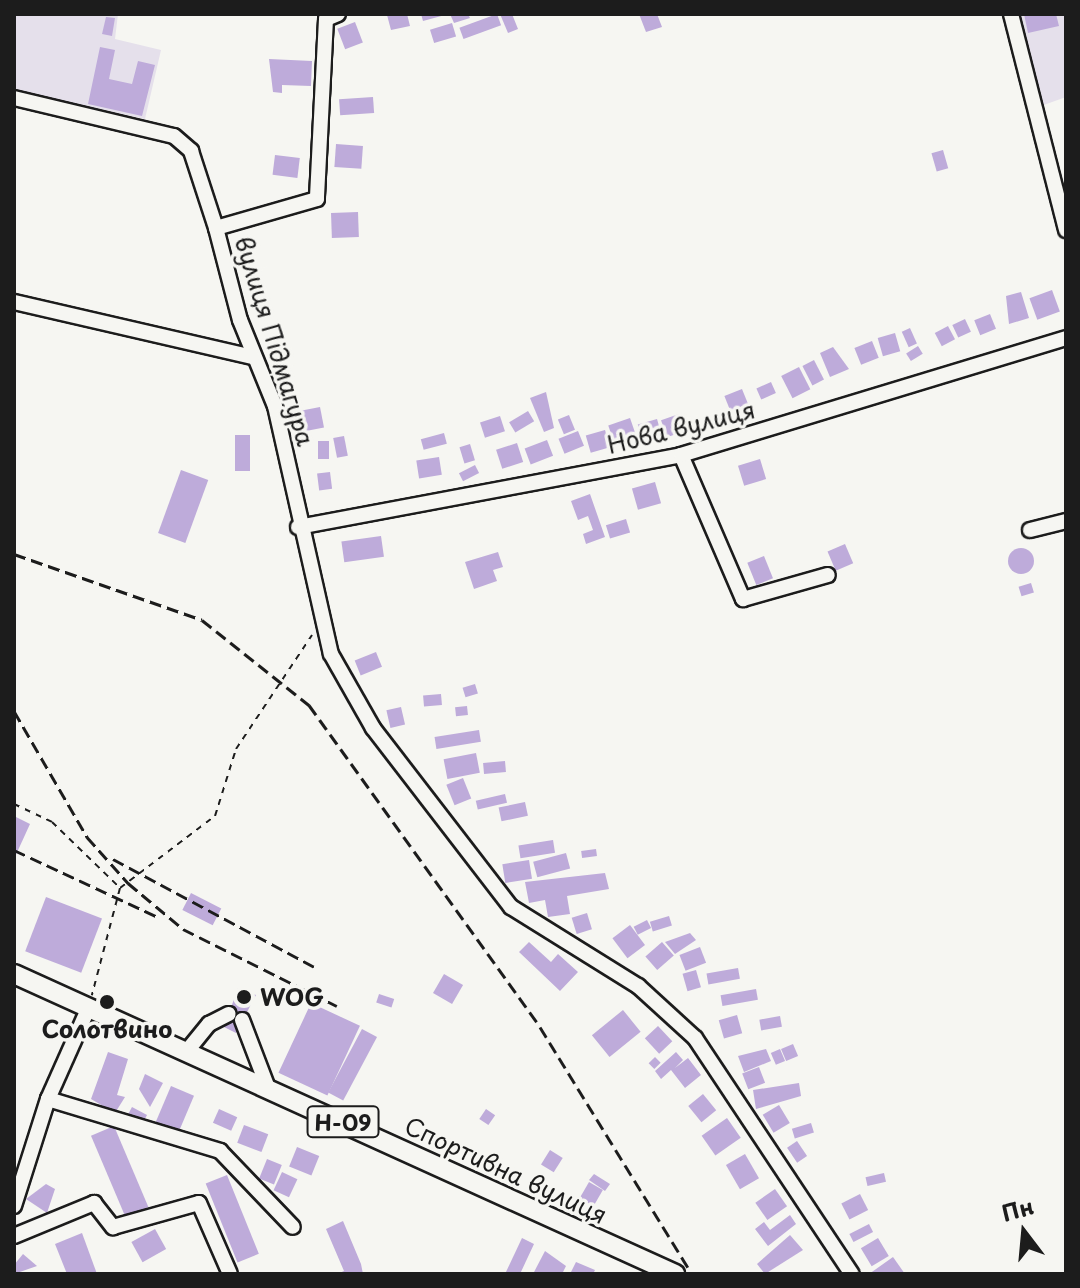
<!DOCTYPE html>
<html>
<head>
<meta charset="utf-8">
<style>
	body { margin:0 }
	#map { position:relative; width:1080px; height:1288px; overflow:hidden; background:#f6f6f2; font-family:"Playpen Sans",sans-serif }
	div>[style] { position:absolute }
	.built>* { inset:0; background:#e5e0eb }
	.building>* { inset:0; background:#beabda; transform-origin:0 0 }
	.round { border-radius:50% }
	.path>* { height:2px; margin-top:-1px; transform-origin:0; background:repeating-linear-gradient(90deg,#1c1c1c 0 6px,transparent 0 12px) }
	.roads { filter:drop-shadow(2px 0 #1c1c1c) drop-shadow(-2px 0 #1c1c1c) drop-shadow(0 2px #1c1c1c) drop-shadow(0 -2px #1c1c1c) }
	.minor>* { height:14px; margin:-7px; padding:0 7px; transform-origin:7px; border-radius:7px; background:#f6f6f2 }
	.major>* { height:18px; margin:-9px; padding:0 9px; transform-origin:9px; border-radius:9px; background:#f6f6f2 }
	.rail>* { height:3px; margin-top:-1.5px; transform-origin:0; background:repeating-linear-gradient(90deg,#1c1c1c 0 12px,transparent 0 18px) }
	.dots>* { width:22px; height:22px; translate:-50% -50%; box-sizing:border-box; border:4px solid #f6f6f2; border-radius:50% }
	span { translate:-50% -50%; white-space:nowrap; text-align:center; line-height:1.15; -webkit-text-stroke:7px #f6f6f2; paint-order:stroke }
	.shield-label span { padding:2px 6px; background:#f6f6f2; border:2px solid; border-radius:6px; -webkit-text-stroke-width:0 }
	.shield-label { font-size:22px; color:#1c1c1c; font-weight:700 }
	.street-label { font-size:24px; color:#1c1c1c }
	.poi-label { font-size:24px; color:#1c1c1c; font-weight:700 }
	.left { translate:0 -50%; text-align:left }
	.frame { position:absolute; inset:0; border:16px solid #1c1c1c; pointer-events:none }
	.north { position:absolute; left:984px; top:1192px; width:80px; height:80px; -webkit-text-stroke:6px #f6f6f2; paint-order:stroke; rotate:344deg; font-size:22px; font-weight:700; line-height:32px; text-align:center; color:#1c1c1c }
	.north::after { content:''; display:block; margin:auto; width:28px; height:36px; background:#1c1c1c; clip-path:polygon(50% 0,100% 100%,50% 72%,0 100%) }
</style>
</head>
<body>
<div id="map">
	<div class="built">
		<div style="clip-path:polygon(14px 14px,118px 14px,115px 39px,161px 50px,145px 119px,72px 103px,67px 113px,14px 102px)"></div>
		<div style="clip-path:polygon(1018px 14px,1066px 14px,1066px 97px,1041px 106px)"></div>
	</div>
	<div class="building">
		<div style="clip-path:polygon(407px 14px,410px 26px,391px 30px,387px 15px)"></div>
		<div style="clip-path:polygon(421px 14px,445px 14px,445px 15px,423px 21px)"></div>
		<div style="clip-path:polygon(450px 14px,468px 14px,470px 18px,454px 23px)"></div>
		<div style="left:497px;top:14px;width:12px;height:40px;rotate:70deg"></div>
		<div style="clip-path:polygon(500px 14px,512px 14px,518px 29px,508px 33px)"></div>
		<div style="clip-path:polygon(639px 14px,657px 14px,662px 27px,646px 32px)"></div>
		<div style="clip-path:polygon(1024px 14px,1056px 14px,1059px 26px,1028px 33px)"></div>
		<div style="clip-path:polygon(106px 17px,115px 18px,112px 36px,102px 34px)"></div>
		<div style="left:355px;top:22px;width:22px;height:19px;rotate:69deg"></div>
		<div style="left:452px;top:23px;width:14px;height:23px;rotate:73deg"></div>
		<div style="clip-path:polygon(100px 47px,115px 50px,109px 79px,132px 84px,138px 61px,155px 65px,142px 116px,88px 104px)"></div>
		<div style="clip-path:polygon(269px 59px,312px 61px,311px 86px,282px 85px,282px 93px,273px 92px)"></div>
		<div style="left:373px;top:97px;width:16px;height:34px;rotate:86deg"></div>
		<div style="left:336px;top:144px;width:27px;height:23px;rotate:4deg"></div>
		<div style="left:943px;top:150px;width:19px;height:12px;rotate:74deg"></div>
		<div style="left:275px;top:155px;width:25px;height:20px;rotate:7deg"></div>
		<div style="left:358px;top:212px;width:25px;height:27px;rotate:88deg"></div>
		<div style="left:1052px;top:290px;width:23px;height:24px;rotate:70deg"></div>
		<div style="clip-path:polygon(1021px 292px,1029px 318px,1009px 324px,1006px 296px)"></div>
		<div style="left:990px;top:314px;width:16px;height:17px;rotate:68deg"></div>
		<div style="left:965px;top:319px;width:14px;height:14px;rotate:65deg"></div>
		<div style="left:948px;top:326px;width:15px;height:15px;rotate:62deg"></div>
		<div style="left:910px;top:328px;width:17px;height:9px;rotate:66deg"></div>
		<div style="left:895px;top:333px;width:19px;height:18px;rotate:74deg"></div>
		<div style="left:872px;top:341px;width:18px;height:19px;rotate:68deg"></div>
		<div style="left:918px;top:346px;width:9px;height:14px;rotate:58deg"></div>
		<div style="clip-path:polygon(833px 347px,849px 369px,830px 377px,820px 353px)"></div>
		<div style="left:814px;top:360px;width:22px;height:13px;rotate:63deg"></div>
		<div style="left:799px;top:367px;width:25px;height:20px;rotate:63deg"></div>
		<div style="left:771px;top:382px;width:12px;height:16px;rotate:66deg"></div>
		<div style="left:742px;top:389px;width:16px;height:19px;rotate:68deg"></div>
		<div style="clip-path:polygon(546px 392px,554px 428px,544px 432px,530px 398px)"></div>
		<div style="left:320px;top:407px;width:21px;height:21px;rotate:79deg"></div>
		<div style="left:528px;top:411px;width:12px;height:22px;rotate:59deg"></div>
		<div style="left:679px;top:414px;width:18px;height:19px;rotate:71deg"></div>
		<div style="left:569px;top:415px;width:16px;height:12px;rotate:68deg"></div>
		<div style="left:500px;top:416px;width:16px;height:21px;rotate:72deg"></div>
		<div style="left:630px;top:418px;width:18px;height:23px;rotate:71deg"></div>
		<div style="left:657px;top:419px;width:19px;height:20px;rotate:74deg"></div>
		<div style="left:605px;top:430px;width:18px;height:20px;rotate:74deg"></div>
		<div style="left:578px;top:431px;width:16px;height:21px;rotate:68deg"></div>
		<div style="left:444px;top:433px;width:11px;height:24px;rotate:75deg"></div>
		<div style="left:235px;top:435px;width:15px;height:36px"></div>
		<div style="left:344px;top:436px;width:20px;height:11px;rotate:79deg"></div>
		<div style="left:547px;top:440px;width:17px;height:24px;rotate:69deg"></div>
		<div style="left:318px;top:441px;width:11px;height:18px"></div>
		<div style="left:517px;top:443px;width:20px;height:22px;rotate:72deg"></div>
		<div style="left:470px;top:444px;width:17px;height:11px;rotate:73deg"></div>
		<div style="left:439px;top:457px;width:18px;height:23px;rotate:81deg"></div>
		<div style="left:760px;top:459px;width:21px;height:23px;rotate:73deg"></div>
		<div style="left:475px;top:465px;width:9px;height:18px;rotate:63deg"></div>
		<div style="left:181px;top:470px;width:29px;height:67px;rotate:20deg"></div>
		<div style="left:330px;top:472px;width:17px;height:13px;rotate:83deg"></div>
		<div style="left:655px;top:482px;width:22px;height:24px;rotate:74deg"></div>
		<div style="clip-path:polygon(590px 494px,605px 537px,586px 544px,583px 534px,593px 530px,588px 516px,578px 520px,571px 501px)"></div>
		<div style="left:626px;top:519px;width:14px;height:21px;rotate:73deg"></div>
		<div style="left:381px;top:536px;width:21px;height:40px;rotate:82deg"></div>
		<div style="left:845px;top:544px;width:21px;height:19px;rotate:67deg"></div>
		<div class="round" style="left:1008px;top:548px;width:26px;height:26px"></div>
		<div style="clip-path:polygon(498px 552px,503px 567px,493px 570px,497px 581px,474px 589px,465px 562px)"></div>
		<div style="left:764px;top:556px;width:24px;height:18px;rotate:68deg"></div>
		<div style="left:1031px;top:583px;width:10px;height:13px;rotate:73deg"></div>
		<div style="left:376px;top:652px;width:16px;height:23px;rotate:68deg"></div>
		<div style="left:475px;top:684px;width:10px;height:13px;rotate:73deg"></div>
		<div style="left:441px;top:694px;width:11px;height:18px;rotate:85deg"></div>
		<div style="left:467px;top:706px;width:9px;height:12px;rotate:84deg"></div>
		<div style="left:401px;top:707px;width:18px;height:15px;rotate:77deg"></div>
		<div style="left:479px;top:730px;width:12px;height:45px;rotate:81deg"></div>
		<div style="left:476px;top:753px;width:20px;height:33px;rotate:79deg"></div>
		<div style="left:505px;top:761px;width:11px;height:22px;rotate:85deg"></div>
		<div style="left:463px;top:778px;width:22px;height:18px;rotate:68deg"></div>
		<div style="left:505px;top:794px;width:9px;height:30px;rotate:77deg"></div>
		<div style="left:525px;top:802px;width:14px;height:27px;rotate:78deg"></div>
		<div style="clip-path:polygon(14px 816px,30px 824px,14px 859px)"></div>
		<div style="left:553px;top:840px;width:13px;height:35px;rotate:81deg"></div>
		<div style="left:596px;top:849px;width:7px;height:15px;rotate:82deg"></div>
		<div style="left:566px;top:853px;width:16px;height:34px;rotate:75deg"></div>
		<div style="left:529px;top:860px;width:19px;height:27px;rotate:81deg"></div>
		<div style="clip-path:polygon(605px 873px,609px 889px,567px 896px,570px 914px,548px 917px,545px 900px,529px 903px,525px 882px)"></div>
		<div style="left:191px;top:893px;width:34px;height:19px;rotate:27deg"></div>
		<div style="left:46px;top:897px;width:60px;height:58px;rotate:21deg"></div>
		<div style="left:587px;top:913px;width:17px;height:16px;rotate:73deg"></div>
		<div style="left:669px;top:916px;width:10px;height:20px;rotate:73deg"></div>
		<div style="left:647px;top:920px;width:9px;height:15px;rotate:63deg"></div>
		<div style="left:630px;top:925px;width:25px;height:22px;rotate:53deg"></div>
		<div style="clip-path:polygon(690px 933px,696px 940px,675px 954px,665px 942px)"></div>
		<div style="clip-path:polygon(529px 942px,551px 962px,558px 954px,578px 972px,560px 991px,519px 952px)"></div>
		<div style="left:662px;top:942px;width:18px;height:22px;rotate:49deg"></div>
		<div style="left:700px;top:947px;width:17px;height:22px;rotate:69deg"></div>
		<div style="left:738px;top:968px;width:11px;height:32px;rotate:80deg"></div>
		<div style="left:696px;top:970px;width:18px;height:14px;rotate:74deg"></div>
		<div style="left:444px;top:974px;width:22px;height:22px;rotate:30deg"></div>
		<div style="clip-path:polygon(238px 988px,256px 995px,236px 1033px,224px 1027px)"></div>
		<div style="left:756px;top:989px;width:11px;height:36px;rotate:80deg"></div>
		<div style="clip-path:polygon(100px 993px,111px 998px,108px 1004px,98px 998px)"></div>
		<div style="left:379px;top:994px;width:16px;height:9px;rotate:18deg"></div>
		<div style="left:311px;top:1003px;width:54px;height:77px;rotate:25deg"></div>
		<div style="left:623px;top:1010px;width:28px;height:40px;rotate:51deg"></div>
		<div style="left:737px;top:1015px;width:19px;height:19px;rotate:74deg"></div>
		<div style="left:780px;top:1016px;width:11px;height:21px;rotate:80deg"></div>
		<div style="left:658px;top:1026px;width:21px;height:18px;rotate:47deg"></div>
		<div style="left:362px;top:1029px;width:17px;height:72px;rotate:28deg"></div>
		<div style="left:793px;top:1044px;width:13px;height:13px;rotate:67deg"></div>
		<div style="clip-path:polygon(766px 1049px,771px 1061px,744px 1072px,738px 1056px)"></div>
		<div style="left:780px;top:1049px;width:13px;height:10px;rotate:67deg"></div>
		<div style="clip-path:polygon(108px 1052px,128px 1059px,117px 1095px,125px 1097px,115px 1113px,91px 1099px)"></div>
		<div style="clip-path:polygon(676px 1052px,683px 1060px,675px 1068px,688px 1058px,701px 1075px,685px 1088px,671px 1070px,661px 1079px,655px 1071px)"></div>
		<div style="left:655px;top:1057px;width:8px;height:9px;rotate:45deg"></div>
		<div style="left:759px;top:1067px;width:17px;height:18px;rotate:69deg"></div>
		<div style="clip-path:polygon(145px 1074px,163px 1083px,150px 1107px,139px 1089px)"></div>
		<div style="clip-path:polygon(799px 1083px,801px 1096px,756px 1109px,753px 1090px)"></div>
		<div style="left:171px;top:1086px;width:25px;height:42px;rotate:23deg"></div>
		<div style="left:703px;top:1094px;width:21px;height:19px;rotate:51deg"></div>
		<div style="left:779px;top:1105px;width:21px;height:19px;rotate:59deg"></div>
		<div style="left:132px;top:1107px;width:17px;height:8px;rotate:28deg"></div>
		<div style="left:219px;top:1109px;width:20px;height:15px;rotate:24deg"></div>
		<div style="left:486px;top:1109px;width:11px;height:12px;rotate:34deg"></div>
		<div style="left:727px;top:1118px;width:24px;height:31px;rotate:55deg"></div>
		<div style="left:811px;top:1123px;width:10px;height:20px;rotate:73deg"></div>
		<div style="left:244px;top:1125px;width:26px;height:19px;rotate:21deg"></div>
		<div style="left:114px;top:1126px;width:88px;height:25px;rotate:67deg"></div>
		<div style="left:797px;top:1141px;width:18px;height:12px;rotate:56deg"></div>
		<div style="left:297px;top:1147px;width:24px;height:21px;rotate:22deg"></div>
		<div style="left:550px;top:1150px;width:15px;height:17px;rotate:32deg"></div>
		<div style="left:745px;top:1154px;width:28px;height:22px;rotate:60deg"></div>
		<div style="left:267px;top:1159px;width:16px;height:21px;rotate:22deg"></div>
		<div style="left:282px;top:1172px;width:17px;height:20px;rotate:25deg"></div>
		<div style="left:884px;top:1173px;width:9px;height:19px;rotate:77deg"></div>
		<div style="clip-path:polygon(594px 1174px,610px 1184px,605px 1191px,589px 1180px)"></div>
		<div style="left:227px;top:1175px;width:85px;height:23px;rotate:68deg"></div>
		<div style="left:589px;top:1182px;width:16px;height:20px;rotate:30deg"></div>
		<div style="clip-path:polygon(46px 1184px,55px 1189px,47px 1213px,26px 1199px)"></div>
		<div style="left:775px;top:1189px;width:21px;height:24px;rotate:55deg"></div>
		<div style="left:860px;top:1194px;width:18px;height:21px;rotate:63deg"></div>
		<div style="clip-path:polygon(790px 1215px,796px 1224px,768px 1246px,755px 1229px,764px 1222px,770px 1230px)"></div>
		<div style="clip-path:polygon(343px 1221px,361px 1264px,363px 1274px,337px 1274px,344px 1271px,326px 1229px)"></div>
		<div style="left:869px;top:1224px;width:9px;height:22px;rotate:63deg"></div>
		<div style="left:155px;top:1229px;width:23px;height:27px;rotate:61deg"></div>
		<div style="clip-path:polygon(82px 1233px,97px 1274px,67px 1274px,55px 1244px)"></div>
		<div style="clip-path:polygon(790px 1235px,803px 1250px,765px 1274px,757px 1264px)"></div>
		<div style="clip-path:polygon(522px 1238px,534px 1244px,520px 1274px,505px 1274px)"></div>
		<div style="left:878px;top:1238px;width:21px;height:20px;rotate:59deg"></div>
		<div style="clip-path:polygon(545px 1251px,566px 1266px,562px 1274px,533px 1274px)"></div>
		<div style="clip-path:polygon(23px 1254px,37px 1266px,14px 1274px,14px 1265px)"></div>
		<div style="clip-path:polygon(893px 1257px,905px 1274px,869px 1274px)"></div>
		<div style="clip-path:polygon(576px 1262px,595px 1270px,593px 1274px,570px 1274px)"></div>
	</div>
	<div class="path">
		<div style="left:14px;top:804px;width:42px;rotate:25.3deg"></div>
		<div style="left:52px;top:822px;width:95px;rotate:44.1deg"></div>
		<div style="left:120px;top:888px;width:111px;rotate:104.7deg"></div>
		<div style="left:120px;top:888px;width:119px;rotate:-37.2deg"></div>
		<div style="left:215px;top:816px;width:70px;rotate:-72.6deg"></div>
		<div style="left:236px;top:749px;width:137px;rotate:-56.3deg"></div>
	</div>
	<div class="roads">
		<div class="minor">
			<div style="left:338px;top:14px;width:13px;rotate:157deg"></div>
			<div style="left:326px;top:19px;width:180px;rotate:92.9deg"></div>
			<div style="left:317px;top:199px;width:105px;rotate:164deg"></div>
			<div style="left:216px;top:228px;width:95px;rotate:75.4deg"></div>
			<div style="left:240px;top:320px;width:93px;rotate:67.9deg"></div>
			<div style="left:275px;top:406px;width:254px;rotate:77.3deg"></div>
			<div style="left:331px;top:654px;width:85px;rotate:60.4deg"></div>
			<div style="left:373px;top:728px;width:226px;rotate:52.4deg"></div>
			<div style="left:511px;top:907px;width:150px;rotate:31.9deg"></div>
			<div style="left:638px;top:986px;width:77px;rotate:42.4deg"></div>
			<div style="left:695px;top:1038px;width:283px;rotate:56.4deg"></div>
			<div style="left:1011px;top:14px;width:223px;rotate:75.7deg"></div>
			<div style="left:14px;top:98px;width:164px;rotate:13.4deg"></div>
			<div style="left:174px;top:136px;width:23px;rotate:41deg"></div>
			<div style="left:191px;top:151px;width:81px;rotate:72deg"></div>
			<div style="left:14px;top:302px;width:245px;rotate:13deg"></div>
			<div style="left:681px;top:455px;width:157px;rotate:66.7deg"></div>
			<div style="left:743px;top:599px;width:88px;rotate:-15.8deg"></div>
			<div style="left:298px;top:527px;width:390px;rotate:-10.6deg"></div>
			<div style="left:681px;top:455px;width:402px;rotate:-16.9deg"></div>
			<div style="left:1030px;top:530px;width:37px;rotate:-14deg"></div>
			<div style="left:242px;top:1020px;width:73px;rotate:69.1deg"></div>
			<div style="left:187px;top:1051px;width:35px;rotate:-51deg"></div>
			<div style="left:209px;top:1024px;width:22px;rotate:-27deg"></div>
			<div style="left:48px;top:1099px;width:180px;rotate:16.8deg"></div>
			<div style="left:220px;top:1151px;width:105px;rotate:46.2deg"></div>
			<div style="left:14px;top:1206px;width:112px;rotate:-72.4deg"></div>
			<div style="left:48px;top:1099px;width:101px;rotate:-66deg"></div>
			<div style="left:14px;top:1236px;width:87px;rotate:-22.4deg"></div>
			<div style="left:94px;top:1203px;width:31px;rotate:52deg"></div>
			<div style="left:113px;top:1227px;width:89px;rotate:-15.6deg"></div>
			<div style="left:199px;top:1203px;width:77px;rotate:66.4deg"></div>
		</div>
		<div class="major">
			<div style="left:14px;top:974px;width:726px;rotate:24.41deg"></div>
		</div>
	</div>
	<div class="rail">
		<div style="left:14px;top:554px;width:199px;rotate:19.3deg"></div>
		<div style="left:202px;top:620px;width:137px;rotate:38.5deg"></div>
		<div style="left:309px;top:705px;width:396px;rotate:54.3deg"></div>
		<div style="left:540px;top:1027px;width:290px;rotate:58.4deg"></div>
		<div style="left:14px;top:711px;width:146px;rotate:59.9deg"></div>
		<div style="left:87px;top:837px;width:62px;rotate:48.3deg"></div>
		<div style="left:128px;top:883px;width:72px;rotate:39.9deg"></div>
		<div style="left:183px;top:929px;width:172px;rotate:26.6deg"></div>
		<div style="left:14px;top:850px;width:159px;rotate:25deg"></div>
		<div style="left:113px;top:859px;width:228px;rotate:28.2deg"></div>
	</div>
	<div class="dots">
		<div style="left:244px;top:997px;background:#1c1c1c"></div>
		<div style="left:107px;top:1002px;background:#1c1c1c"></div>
	</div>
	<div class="shield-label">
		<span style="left:343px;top:1122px">Н-09</span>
	</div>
	<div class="street-label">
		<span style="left:275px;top:341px;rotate:73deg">вулиця Підмагура</span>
		<span style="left:681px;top:427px;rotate:-14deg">Нова вулиця</span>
		<span style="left:506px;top:1170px;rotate:25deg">Спортивна вулиця</span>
	</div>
	<div class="poi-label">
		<span class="left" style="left:260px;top:997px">WOG</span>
		<span style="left:107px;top:1029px">Солотвино</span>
	</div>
	<div class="frame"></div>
	<div class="north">Пн</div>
</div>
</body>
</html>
